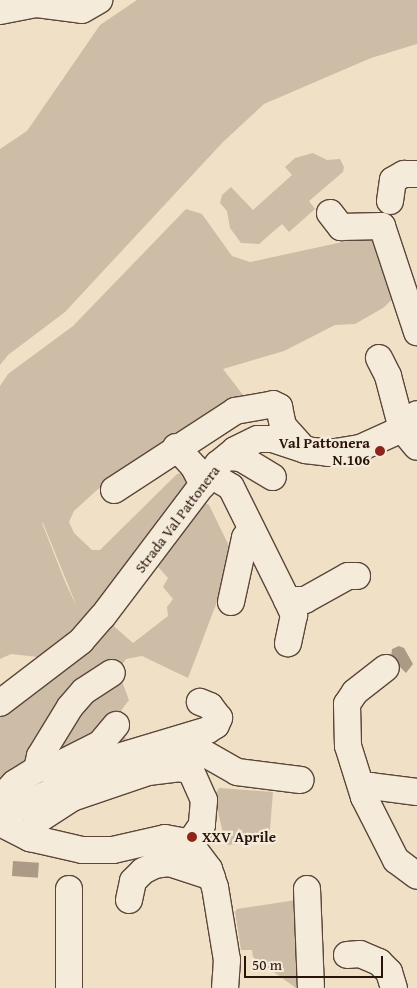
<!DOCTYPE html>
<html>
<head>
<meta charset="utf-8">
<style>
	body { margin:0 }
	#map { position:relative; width:417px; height:988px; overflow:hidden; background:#f0e0c6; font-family:"Gentium Book Plus",serif }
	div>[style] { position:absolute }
	.green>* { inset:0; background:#cebda6 }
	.water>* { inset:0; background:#ac9a86; transform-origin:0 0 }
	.roads { filter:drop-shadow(1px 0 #5b4639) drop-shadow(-1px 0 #5b4639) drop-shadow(0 1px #5b4639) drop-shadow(0 -1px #5b4639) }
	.minor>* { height:26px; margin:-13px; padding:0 13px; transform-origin:13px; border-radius:13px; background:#f5ebda }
	.dots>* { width:14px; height:14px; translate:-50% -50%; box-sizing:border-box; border:2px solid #f5ebda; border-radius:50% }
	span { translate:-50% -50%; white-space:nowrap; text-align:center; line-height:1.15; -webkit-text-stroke:4.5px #f5ebda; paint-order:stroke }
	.poi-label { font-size:15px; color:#29130a; font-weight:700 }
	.right { translate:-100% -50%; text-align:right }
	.left { translate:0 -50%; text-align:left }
	.street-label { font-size:15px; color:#29130a }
	.scale { position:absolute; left:244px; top:956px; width:139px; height:22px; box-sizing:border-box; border:2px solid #29130a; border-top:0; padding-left:6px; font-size:15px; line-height:18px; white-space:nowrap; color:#29130a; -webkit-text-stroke:4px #f5ebda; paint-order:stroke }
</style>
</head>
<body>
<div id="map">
	<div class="green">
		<div style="clip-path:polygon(137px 0,417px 0,417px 44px,371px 58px,264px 104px,223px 142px,65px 312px,8px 355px,0 365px,0 149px,27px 131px,100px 25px)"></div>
		<div style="clip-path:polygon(313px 153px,327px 160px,340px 159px,344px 167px,343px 172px,309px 201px,315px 209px,289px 232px,282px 224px,259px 244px,241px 243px,230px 228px,227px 211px,220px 203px,222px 195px,231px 187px,253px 210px,292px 175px,285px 167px,295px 158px)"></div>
		<div style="clip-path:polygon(evenodd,186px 209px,202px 214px,232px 256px,250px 262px,361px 238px,376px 240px,395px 297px,383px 308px,355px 324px,335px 325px,284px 351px,223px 369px,243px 395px,242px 401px,154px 452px,97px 490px,74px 511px,69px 522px,74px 533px,92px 550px,100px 550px,177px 474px,182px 473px,189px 483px,117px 586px,69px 637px,54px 648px,38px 657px,11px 654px,0 659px,0 386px,8px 374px,73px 326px,186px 209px,42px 523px,43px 523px,77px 607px,66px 584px,42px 523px)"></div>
		<div style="clip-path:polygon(202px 501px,209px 505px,231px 550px,228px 573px,188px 678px,142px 656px,126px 659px,118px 671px,129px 700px,117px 716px,126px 739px,122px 748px,16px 796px,0 787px,0 710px,108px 621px,133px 643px,168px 616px,167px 607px,173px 599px,163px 587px,168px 578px,153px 561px)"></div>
		<div style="clip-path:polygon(219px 788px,273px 792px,269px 842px,226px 845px,214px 796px)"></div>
		<div style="clip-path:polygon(296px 900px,305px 988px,296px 988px,253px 957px,252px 950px,241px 950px,235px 912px,237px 909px)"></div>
	</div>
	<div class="water">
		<div style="clip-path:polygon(399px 646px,404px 648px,413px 664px,406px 673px,391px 658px,392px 649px)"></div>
		<div style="left:13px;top:861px;width:26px;height:15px;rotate:4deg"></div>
	</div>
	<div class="roads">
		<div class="minor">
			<div style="left:0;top:11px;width:38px;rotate:-11deg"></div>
			<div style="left:37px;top:4px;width:45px;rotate:7.6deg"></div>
			<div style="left:82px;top:10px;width:20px;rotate:-30deg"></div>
			<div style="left:390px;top:201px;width:21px;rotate:-82deg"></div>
			<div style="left:393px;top:180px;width:13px;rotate:-29deg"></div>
			<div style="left:404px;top:174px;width:13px"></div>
			<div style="left:330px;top:213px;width:18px;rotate:52deg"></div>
			<div style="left:341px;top:227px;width:41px;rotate:-1.4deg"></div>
			<div style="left:382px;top:226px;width:112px;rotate:71.7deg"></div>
			<div style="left:379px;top:358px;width:20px;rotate:63deg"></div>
			<div style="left:388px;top:376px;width:55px;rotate:75.2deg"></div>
			<div style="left:402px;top:429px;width:23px;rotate:50deg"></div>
			<div style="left:176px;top:447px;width:27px;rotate:48deg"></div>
			<div style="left:194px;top:467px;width:20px;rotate:63deg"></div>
			<div style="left:227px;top:457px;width:14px;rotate:4deg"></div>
			<div style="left:241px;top:458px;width:37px;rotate:31deg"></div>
			<div style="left:211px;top:475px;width:23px;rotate:31deg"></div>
			<div style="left:231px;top:487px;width:126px;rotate:63.6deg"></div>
			<div style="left:287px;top:600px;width:18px"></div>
			<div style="left:305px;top:600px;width:49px;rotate:-29.2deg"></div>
			<div style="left:348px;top:576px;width:9px"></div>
			<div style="left:114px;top:490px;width:145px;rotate:-33.1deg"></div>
			<div style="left:235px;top:411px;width:39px;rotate:-10deg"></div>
			<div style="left:273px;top:404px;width:7px;rotate:27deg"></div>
			<div style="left:279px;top:407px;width:19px;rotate:78deg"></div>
			<div style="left:283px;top:426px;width:31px;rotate:48deg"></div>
			<div style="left:287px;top:600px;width:17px;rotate:65deg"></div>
			<div style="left:294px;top:615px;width:29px;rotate:102deg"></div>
			<div style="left:231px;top:602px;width:66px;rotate:-77.7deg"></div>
			<div style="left:245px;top:538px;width:11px;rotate:-56deg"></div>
			<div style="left:0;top:703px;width:102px;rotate:-37.4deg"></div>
			<div style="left:81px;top:641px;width:33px;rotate:-49deg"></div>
			<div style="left:103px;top:616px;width:191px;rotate:-52.9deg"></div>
			<div style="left:218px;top:464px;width:22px;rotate:-39deg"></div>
			<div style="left:235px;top:450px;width:25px;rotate:-26deg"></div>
			<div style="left:258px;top:439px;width:14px"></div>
			<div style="left:272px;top:439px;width:35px;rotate:18deg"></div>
			<div style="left:305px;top:450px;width:24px;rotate:7deg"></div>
			<div style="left:329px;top:453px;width:31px;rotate:-9deg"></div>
			<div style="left:360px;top:448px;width:46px;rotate:-24.3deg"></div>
			<div style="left:402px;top:429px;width:21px;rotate:-45deg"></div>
			<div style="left:166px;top:751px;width:29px;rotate:-6deg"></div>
			<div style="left:195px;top:748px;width:48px;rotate:29.7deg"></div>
			<div style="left:237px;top:772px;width:64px;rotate:7.2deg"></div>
			<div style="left:37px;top:769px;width:13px;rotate:-77deg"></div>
			<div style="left:40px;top:756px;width:57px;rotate:-58.5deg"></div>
			<div style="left:70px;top:707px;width:21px;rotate:-49deg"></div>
			<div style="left:84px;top:691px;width:33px;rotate:-33deg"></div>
			<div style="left:417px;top:792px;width:46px;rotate:-172.6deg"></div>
			<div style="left:371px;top:786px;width:13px;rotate:122deg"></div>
			<div style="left:364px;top:797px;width:71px;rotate:63.1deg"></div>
			<div style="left:396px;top:860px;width:26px;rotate:37deg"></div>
			<div style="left:364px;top:797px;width:53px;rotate:-107.4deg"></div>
			<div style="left:348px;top:746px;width:42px;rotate:-91.4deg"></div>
			<div style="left:347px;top:704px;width:14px;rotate:-56deg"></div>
			<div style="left:355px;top:692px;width:39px;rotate:-38deg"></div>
			<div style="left:0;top:799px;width:22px;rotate:-47deg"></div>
			<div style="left:15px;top:783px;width:26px;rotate:-32deg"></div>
			<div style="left:37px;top:769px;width:17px;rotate:-7deg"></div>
			<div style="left:54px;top:767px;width:51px;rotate:-26.6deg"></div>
			<div style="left:100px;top:744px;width:25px;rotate:-50deg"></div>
			<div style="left:0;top:818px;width:133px;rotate:-27.3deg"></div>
			<div style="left:118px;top:757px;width:94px;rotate:-16.7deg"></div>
			<div style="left:208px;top:730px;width:9px;rotate:-32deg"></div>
			<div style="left:216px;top:725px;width:8px;rotate:-67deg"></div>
			<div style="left:219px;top:718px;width:15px;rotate:-127deg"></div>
			<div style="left:210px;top:706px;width:11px;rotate:-158deg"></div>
			<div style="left:0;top:823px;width:34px;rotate:27deg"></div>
			<div style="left:30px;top:838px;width:53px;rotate:13deg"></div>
			<div style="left:82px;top:850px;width:31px"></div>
			<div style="left:113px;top:850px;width:53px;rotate:-13deg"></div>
			<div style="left:165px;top:838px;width:15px;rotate:11deg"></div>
			<div style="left:180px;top:841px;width:16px;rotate:30deg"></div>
			<div style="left:194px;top:849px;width:25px;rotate:53deg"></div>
			<div style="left:209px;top:869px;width:19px;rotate:72deg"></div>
			<div style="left:215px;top:887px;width:74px;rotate:80.7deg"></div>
			<div style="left:227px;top:960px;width:28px;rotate:94deg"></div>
			<div style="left:30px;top:838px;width:20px;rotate:-66deg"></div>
			<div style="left:38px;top:820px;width:40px;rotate:-32.9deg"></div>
			<div style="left:72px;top:798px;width:80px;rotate:-18.9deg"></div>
			<div style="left:148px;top:772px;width:31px;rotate:-7deg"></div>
			<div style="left:179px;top:768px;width:12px;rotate:14deg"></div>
			<div style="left:191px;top:771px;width:32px;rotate:66deg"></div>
			<div style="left:204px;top:800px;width:25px;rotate:95deg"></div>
			<div style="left:202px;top:825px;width:24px;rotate:125deg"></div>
			<div style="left:307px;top:889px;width:99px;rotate:87.7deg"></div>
			<div style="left:129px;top:900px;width:19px;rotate:-78deg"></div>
			<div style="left:133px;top:881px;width:14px;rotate:-45deg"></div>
			<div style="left:143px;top:871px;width:13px;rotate:-27deg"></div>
			<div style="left:155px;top:865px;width:14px;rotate:-8deg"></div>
			<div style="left:169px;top:863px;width:45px;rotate:18deg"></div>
			<div style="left:347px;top:955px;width:13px;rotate:-4deg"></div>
			<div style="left:360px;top:954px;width:21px;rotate:23deg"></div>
			<div style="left:379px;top:962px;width:14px;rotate:45deg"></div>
			<div style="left:389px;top:972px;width:17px;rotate:73deg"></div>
			<div style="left:69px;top:988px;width:99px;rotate:-90deg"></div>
		</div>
	</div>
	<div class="dots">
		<div style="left:380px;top:451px;background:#8f2418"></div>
		<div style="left:192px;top:837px;background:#8f2418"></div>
	</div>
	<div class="poi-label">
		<span class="right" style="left:370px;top:451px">Val Pattonera<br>N.106</span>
		<span class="left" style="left:202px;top:837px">XXV Aprile</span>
	</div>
	<div class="street-label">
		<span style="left:177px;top:519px;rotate:-53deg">Strada Val Pattonera</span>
	</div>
	<div class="scale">50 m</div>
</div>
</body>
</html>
